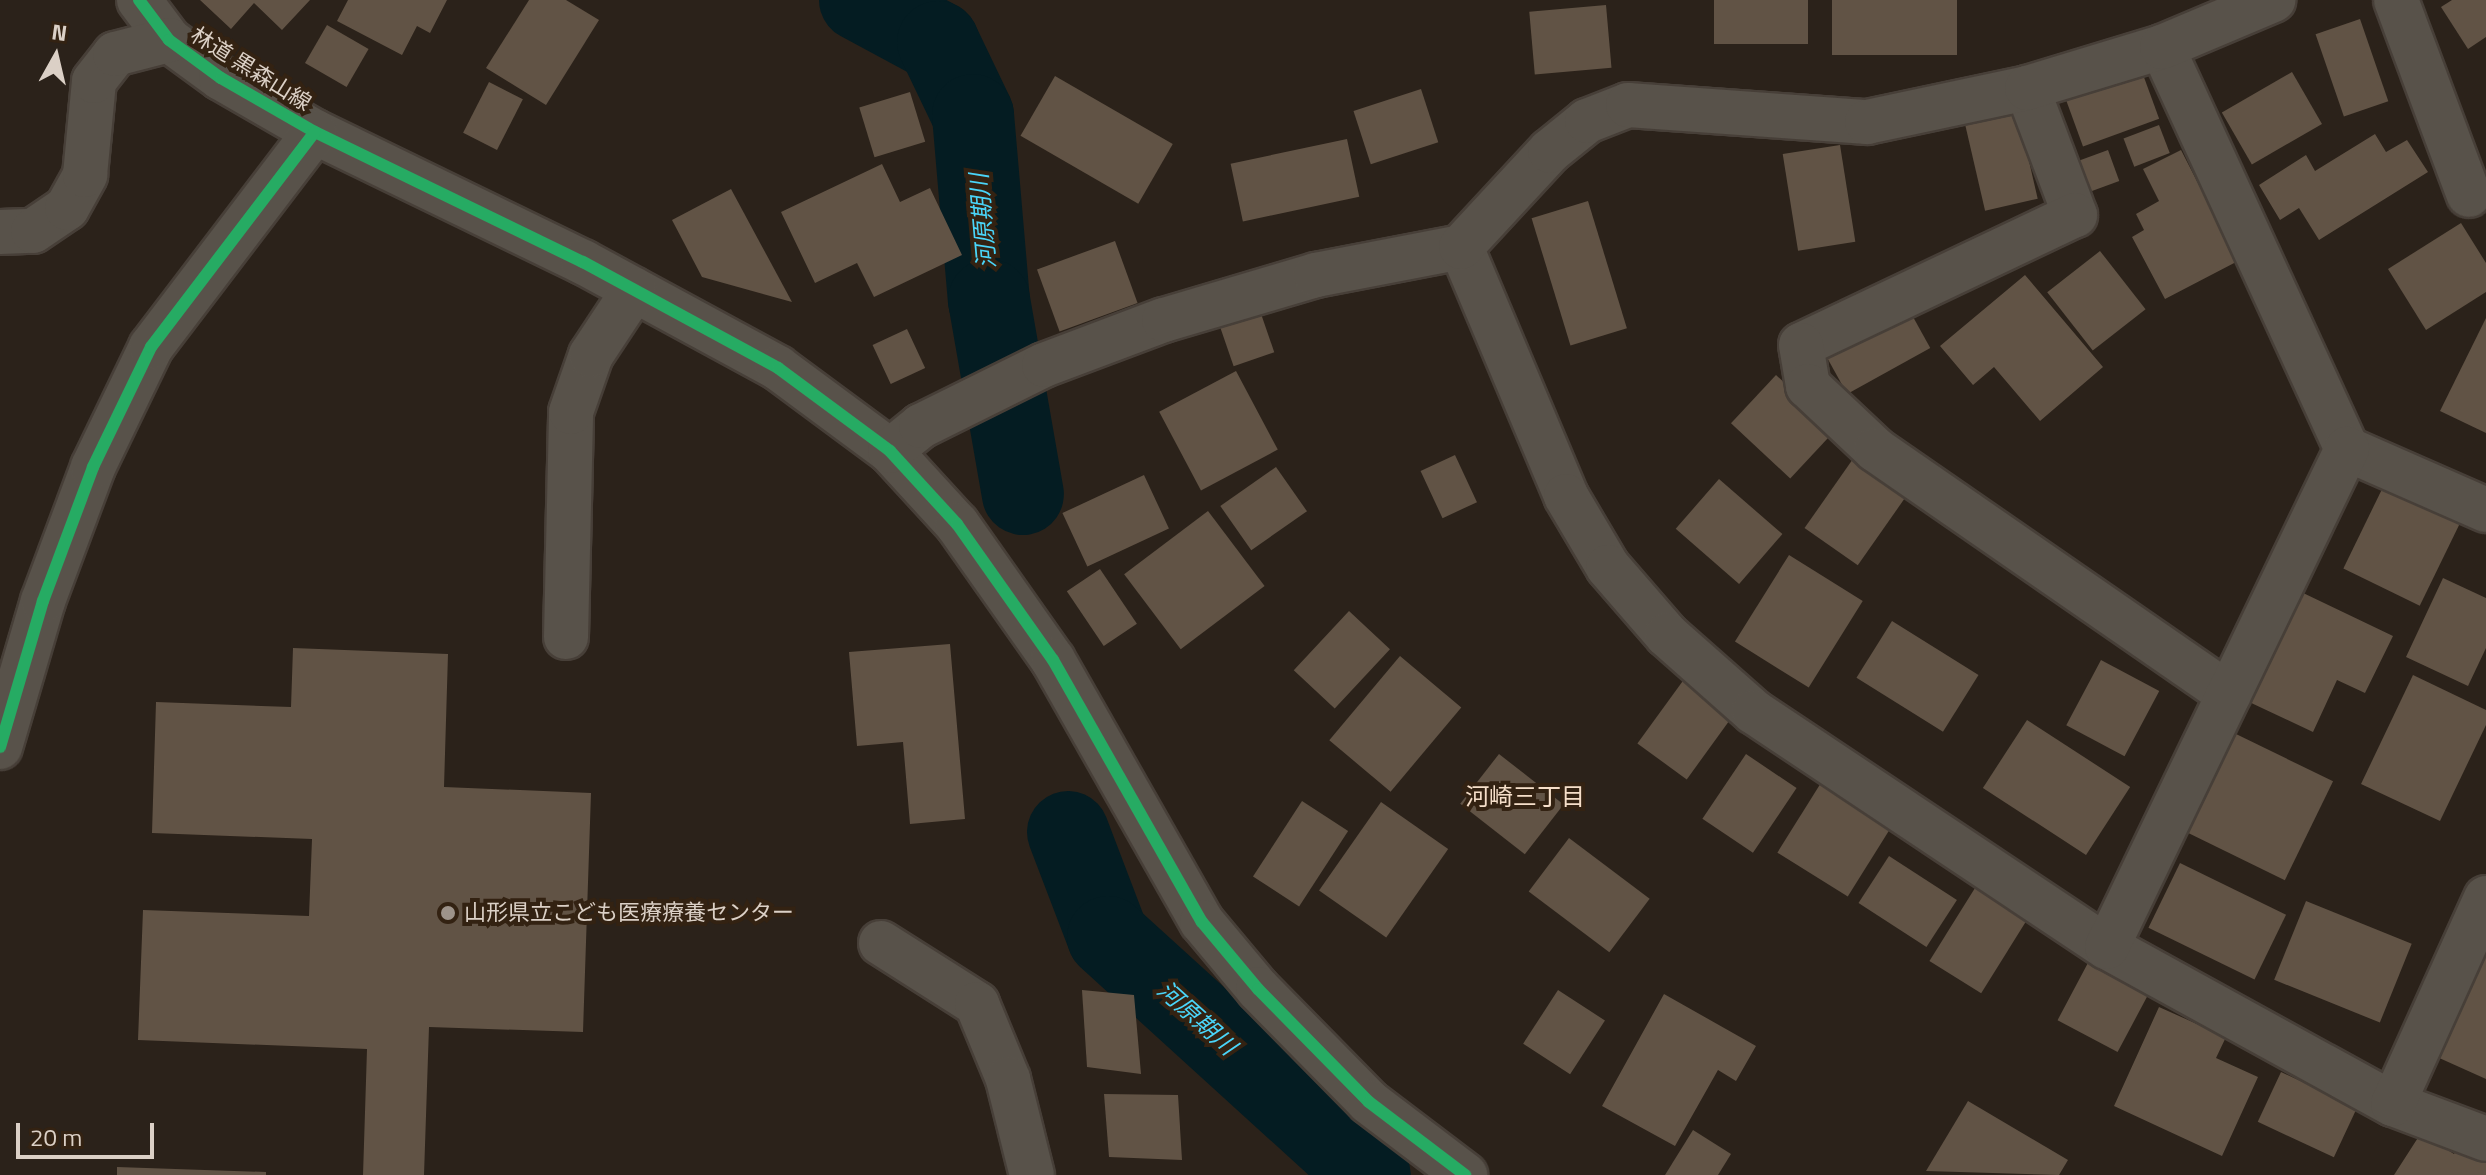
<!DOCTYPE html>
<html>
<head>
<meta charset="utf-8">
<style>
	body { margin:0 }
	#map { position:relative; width:2486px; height:1175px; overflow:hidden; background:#2b221a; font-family:"Titillium Web","Noto Sans JP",sans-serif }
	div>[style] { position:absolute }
	.river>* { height:82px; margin:-41px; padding:0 41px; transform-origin:41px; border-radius:41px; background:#041c22 }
	.building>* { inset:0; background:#615345; transform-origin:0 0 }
	.roads { filter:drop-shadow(2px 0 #473f38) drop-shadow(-2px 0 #473f38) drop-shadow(0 2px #473f38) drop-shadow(0 -2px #473f38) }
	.minor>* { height:44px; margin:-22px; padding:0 22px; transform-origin:22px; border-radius:22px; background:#58524a }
	.cycleway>* { height:12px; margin:-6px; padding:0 6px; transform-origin:6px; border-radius:6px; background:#26ab63 }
	.dots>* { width:22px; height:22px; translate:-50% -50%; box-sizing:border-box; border:4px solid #332212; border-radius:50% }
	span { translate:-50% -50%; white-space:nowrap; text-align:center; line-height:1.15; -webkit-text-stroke:8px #332212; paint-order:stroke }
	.street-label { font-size:22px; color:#dbd0c6 }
	.poi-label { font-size:22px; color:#dbd0c6 }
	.left { translate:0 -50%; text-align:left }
	.water-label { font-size:24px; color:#4ad5f9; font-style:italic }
	.neighbourhood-label { font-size:24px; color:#f5dec9 }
	.north { position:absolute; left:16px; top:16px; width:80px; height:80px; -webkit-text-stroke:6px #332212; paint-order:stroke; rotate:8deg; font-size:22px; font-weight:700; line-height:32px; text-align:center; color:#dbd0c6 }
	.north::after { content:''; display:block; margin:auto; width:28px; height:36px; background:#dbd0c6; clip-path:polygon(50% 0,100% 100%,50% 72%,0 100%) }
	.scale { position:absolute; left:16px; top:1123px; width:138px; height:36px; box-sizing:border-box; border:4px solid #dbd0c6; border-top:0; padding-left:10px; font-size:24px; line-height:28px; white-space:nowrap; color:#dbd0c6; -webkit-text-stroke:6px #332212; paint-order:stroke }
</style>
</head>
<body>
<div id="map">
	<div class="river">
		<div style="left:860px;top:0;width:89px;rotate:28.3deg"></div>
		<div style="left:938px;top:42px;width:81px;rotate:64.4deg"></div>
		<div style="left:973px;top:115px;width:186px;rotate:85.1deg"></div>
		<div style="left:989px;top:300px;width:197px;rotate:80.1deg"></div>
		<div style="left:1068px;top:832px;width:112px;rotate:69.1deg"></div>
		<div style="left:1108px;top:937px;width:354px;rotate:42.3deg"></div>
	</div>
	<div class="building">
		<div style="clip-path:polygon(200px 0,310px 0,282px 30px,254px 3px,231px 29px)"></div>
		<div style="clip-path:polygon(348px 0,447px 0,430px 33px,417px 26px,402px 55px,337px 21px)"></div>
		<div style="clip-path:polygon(529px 0,566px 0,599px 20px,546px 105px,486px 68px)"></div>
		<div style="left:1714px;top:0;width:94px;height:44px"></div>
		<div style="left:1832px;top:0;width:125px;height:55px"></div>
		<div style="clip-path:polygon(2452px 0,2486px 0,2486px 37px,2468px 49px,2441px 7px)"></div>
		<div style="left:1606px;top:5px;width:63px;height:77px;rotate:85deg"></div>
		<div style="left:2360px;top:19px;width:87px;height:47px;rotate:71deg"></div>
		<div style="left:327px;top:25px;width:48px;height:44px;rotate:30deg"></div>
		<div style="left:2141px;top:69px;width:53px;height:81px;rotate:70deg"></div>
		<div style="left:2292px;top:72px;width:60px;height:81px;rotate:60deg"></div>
		<div style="left:1055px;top:76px;width:136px;height:69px;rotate:30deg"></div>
		<div style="left:489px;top:82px;width:38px;height:57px;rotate:27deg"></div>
		<div style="left:1421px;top:89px;width:56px;height:71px;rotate:72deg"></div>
		<div style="left:910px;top:92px;width:52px;height:53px;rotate:73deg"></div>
		<div style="left:2017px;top:109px;width:92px;height:54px;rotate:77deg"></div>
		<div style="left:2159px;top:125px;width:30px;height:38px;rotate:69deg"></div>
		<div style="clip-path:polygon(2375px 134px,2386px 152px,2407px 140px,2428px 172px,2319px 240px,2299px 208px,2280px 220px,2259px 185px,2306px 155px,2315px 171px)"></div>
		<div style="left:1347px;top:139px;width:59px;height:119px;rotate:78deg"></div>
		<div style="left:1840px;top:145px;width:98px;height:58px;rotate:81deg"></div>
		<div style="left:2108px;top:150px;width:33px;height:37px;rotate:70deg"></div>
		<div style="clip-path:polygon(2181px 150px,2238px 261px,2165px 299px,2132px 237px,2144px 230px,2136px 214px,2159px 201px,2143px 169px)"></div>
		<div style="clip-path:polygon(882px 164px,900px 202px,930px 188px,962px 255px,874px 297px,857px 263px,815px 283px,781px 212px)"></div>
		<div style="clip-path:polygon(731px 189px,792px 302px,702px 277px,672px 220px)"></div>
		<div style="left:1588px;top:201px;width:133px;height:59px;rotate:73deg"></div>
		<div style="clip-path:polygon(2461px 223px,2486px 263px,2486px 292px,2426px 330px,2388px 269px)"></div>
		<div style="left:1115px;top:241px;width:66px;height:83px;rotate:70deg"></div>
		<div style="left:2100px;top:251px;width:74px;height:67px;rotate:52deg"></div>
		<div style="clip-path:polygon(2025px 275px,2103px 367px,2040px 421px,1994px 367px,1973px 385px,1940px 346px)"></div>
		<div style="left:1258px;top:305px;width:50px;height:43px;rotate:71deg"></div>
		<div style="left:1907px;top:306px;width:48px;height:95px;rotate:61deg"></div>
		<div style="clip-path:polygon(2486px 318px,2486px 433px,2440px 411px)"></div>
		<div style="left:907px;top:329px;width:43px;height:38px;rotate:65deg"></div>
		<div style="left:1236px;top:371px;width:89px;height:87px;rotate:62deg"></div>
		<div style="left:1776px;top:375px;width:81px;height:66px;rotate:43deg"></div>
		<div style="left:1455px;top:455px;width:52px;height:38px;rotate:65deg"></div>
		<div style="left:1855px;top:456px;width:65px;height:88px;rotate:35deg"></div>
		<div style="left:1276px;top:467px;width:54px;height:68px;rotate:55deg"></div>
		<div style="left:1144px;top:475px;width:59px;height:90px;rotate:65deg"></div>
		<div style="left:1719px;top:479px;width:84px;height:66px;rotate:41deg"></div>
		<div style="left:2385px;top:483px;width:85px;height:95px;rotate:26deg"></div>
		<div style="left:1208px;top:511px;width:94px;height:105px;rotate:53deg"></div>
		<div style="left:1789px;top:555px;width:87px;height:102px;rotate:32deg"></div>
		<div style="left:1100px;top:569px;width:66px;height:40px;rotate:56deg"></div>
		<div style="clip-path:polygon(2443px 578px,2486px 598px,2486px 648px,2468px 686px,2406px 657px)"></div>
		<div style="clip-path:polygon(2299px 591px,2393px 636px,2365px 693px,2337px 680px,2313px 732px,2247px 701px)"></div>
		<div style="left:1349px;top:611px;width:56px;height:81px;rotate:43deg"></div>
		<div style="left:1892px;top:621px;width:102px;height:67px;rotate:32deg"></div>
		<div style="clip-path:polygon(950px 644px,965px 819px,910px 824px,903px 742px,857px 746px,849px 652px)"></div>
		<div style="clip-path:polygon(293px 648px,448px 654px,444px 787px,591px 793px,583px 1032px,429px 1027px,424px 1175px,363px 1175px,367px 1049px,138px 1040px,143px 910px,309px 916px,312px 839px,152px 833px,156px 702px,291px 707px)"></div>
		<div style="left:1400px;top:656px;width:80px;height:110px;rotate:40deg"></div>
		<div style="left:2101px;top:660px;width:66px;height:74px;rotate:28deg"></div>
		<div style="clip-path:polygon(2413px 675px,2486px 710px,2486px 725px,2440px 821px,2361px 784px)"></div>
		<div style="left:1685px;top:678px;width:61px;height:81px;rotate:36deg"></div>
		<div style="left:2027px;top:720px;width:123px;height:81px;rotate:33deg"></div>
		<div style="left:2236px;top:734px;width:108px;height:110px;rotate:26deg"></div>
		<div style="left:1499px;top:754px;width:82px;height:63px;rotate:38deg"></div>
		<div style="left:1746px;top:754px;width:61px;height:78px;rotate:34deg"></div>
		<div style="left:1824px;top:778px;width:83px;height:88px;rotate:32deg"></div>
		<div style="left:1302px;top:801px;width:55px;height:90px;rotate:33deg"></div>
		<div style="left:1381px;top:802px;width:82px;height:108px;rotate:35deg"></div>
		<div style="left:1569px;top:838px;width:101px;height:67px;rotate:37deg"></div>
		<div style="left:1889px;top:856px;width:81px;height:56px;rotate:33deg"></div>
		<div style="left:2180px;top:863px;width:118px;height:72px;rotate:26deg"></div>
		<div style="left:1975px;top:888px;width:61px;height:86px;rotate:32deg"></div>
		<div style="left:2306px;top:901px;width:114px;height:85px;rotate:22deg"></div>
		<div style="clip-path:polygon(2486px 951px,2486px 1079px,2437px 1057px)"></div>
		<div style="left:2089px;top:961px;width:68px;height:67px;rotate:28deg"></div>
		<div style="clip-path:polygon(1082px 990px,1134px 995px,1141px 1074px,1087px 1067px)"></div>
		<div style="left:1558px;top:990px;width:56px;height:64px;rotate:33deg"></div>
		<div style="clip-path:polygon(1664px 994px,1756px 1046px,1736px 1081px,1718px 1070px,1675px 1146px,1602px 1106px)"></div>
		<div style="clip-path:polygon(2159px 1007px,2226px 1037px,2216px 1058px,2258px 1077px,2222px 1156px,2114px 1106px)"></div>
		<div style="left:2281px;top:1072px;width:84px;height:55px;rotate:25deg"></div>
		<div style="clip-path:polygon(1104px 1094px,1178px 1095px,1182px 1160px,1109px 1157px)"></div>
		<div style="clip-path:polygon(1968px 1101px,2068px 1160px,2059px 1175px,1926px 1171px)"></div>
		<div style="clip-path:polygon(1693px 1130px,1731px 1154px,1718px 1175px,1665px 1175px)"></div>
		<div style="clip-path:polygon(2421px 1133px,2454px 1154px,2465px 1136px,2486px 1150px,2486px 1175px,2394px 1175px)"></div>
		<div style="clip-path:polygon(117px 1167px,266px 1172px,266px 1175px,117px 1175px)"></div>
	</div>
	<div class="roads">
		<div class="minor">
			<div style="left:139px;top:0;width:50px;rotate:53.1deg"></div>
			<div style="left:169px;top:40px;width:64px;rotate:36.2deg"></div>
			<div style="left:221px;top:78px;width:108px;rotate:29.9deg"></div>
			<div style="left:315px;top:132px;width:298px;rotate:25.9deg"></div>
			<div style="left:583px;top:262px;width:222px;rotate:28.5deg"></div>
			<div style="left:778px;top:368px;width:139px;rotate:36.5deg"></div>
			<div style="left:890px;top:451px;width:99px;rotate:47.5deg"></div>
			<div style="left:957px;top:524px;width:166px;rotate:54.8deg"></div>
			<div style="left:1053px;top:660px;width:301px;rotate:60.4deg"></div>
			<div style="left:1202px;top:922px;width:87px;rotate:50.1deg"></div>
			<div style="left:1258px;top:989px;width:158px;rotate:45.5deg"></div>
			<div style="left:1369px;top:1102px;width:121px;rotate:37.2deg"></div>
			<div style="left:2396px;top:0;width:208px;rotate:69.5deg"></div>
			<div style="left:2162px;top:47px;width:443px;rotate:65.3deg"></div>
			<div style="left:2347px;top:449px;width:152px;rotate:23.7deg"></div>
			<div style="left:2027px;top:88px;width:136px;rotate:69.3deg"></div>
			<div style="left:2075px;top:215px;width:303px;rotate:154.6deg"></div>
			<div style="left:1801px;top:345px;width:42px;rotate:80.3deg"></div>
			<div style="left:1808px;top:386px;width:93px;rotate:43.3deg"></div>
			<div style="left:1876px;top:450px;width:429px;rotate:34.7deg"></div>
			<div style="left:0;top:232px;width:33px;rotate:-2deg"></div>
			<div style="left:33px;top:231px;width:41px;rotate:-34.1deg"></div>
			<div style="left:67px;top:208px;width:38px;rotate:-61deg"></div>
			<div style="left:85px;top:175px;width:94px;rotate:-84.5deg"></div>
			<div style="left:94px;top:81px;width:34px;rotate:-52deg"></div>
			<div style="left:115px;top:54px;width:56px;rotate:-14.5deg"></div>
			<div style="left:1461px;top:247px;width:270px;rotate:67.1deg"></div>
			<div style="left:1566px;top:496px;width:82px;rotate:59.4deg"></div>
			<div style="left:1608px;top:567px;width:90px;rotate:49.1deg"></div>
			<div style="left:1667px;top:635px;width:116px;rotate:41.5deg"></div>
			<div style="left:1754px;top:712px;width:424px;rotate:33.7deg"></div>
			<div style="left:2107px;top:947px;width:326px;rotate:28.8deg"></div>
			<div style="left:2393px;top:1104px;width:99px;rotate:20.6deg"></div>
			<div style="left:890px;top:451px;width:40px;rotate:-39deg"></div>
			<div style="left:921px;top:426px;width:137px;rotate:-26.4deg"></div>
			<div style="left:1044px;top:365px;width:128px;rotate:-20.6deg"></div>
			<div style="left:1164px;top:320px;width:159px;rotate:-16.5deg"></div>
			<div style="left:1316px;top:275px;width:148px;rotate:-10.9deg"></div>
			<div style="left:1461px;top:247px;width:131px;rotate:-47.2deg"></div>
			<div style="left:1550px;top:151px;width:48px;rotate:-39deg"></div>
			<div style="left:1587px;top:121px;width:44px;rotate:-21.3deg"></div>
			<div style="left:1628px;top:105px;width:240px;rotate:4.1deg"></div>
			<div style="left:1867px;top:122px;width:164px;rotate:-12deg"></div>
			<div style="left:2027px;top:88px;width:141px;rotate:-16.9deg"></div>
			<div style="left:2162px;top:47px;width:121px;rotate:-22.9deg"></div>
			<div style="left:566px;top:637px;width:225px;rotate:-88.7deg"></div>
			<div style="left:571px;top:412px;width:60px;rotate:-70.7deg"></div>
			<div style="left:591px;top:355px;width:78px;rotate:-56.5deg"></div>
			<div style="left:0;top:747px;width:152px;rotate:-73.6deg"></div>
			<div style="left:43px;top:601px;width:143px;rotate:-69.5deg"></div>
			<div style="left:93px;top:467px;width:133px;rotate:-64.2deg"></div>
			<div style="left:151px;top:347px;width:270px;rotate:-52.7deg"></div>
			<div style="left:881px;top:943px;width:114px;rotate:32.4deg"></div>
			<div style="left:977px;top:1004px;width:81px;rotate:67.5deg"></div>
			<div style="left:1008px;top:1079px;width:99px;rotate:76deg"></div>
			<div style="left:2107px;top:947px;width:553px;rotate:-64.27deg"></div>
			<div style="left:2393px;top:1104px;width:226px;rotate:-65.7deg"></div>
		</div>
	</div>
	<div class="cycleway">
		<div style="left:139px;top:0;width:50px;rotate:53.1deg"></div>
		<div style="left:169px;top:40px;width:64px;rotate:36.2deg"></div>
		<div style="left:221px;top:78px;width:108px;rotate:29.9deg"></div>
		<div style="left:315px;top:132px;width:298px;rotate:25.9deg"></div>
		<div style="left:583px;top:262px;width:222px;rotate:28.5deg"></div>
		<div style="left:778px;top:368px;width:139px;rotate:36.5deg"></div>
		<div style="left:890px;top:451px;width:99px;rotate:47.5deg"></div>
		<div style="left:957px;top:524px;width:166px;rotate:54.8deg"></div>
		<div style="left:1053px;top:660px;width:301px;rotate:60.4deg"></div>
		<div style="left:1202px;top:922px;width:87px;rotate:50.1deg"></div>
		<div style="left:1258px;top:989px;width:158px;rotate:45.5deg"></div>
		<div style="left:1369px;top:1102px;width:121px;rotate:37.2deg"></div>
		<div style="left:0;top:747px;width:152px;rotate:-73.6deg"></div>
		<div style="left:43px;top:601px;width:143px;rotate:-69.5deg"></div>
		<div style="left:93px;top:467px;width:133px;rotate:-64.2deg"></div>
		<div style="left:151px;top:347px;width:270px;rotate:-52.7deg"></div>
	</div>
	<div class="dots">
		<div style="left:448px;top:913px;background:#9d938a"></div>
	</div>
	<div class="street-label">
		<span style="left:251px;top:69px;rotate:32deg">林道 黒森山線</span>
	</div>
	<div class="poi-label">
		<span class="left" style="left:464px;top:913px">山形県立こども医療療養センター</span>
	</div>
	<div class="water-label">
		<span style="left:983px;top:221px;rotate:-95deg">河原期川</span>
		<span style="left:1197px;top:1018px;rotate:42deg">河原期川</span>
	</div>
	<div class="neighbourhood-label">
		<span style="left:1525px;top:797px">河崎三丁目</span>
	</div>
	<div class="north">N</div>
	<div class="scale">20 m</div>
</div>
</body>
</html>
